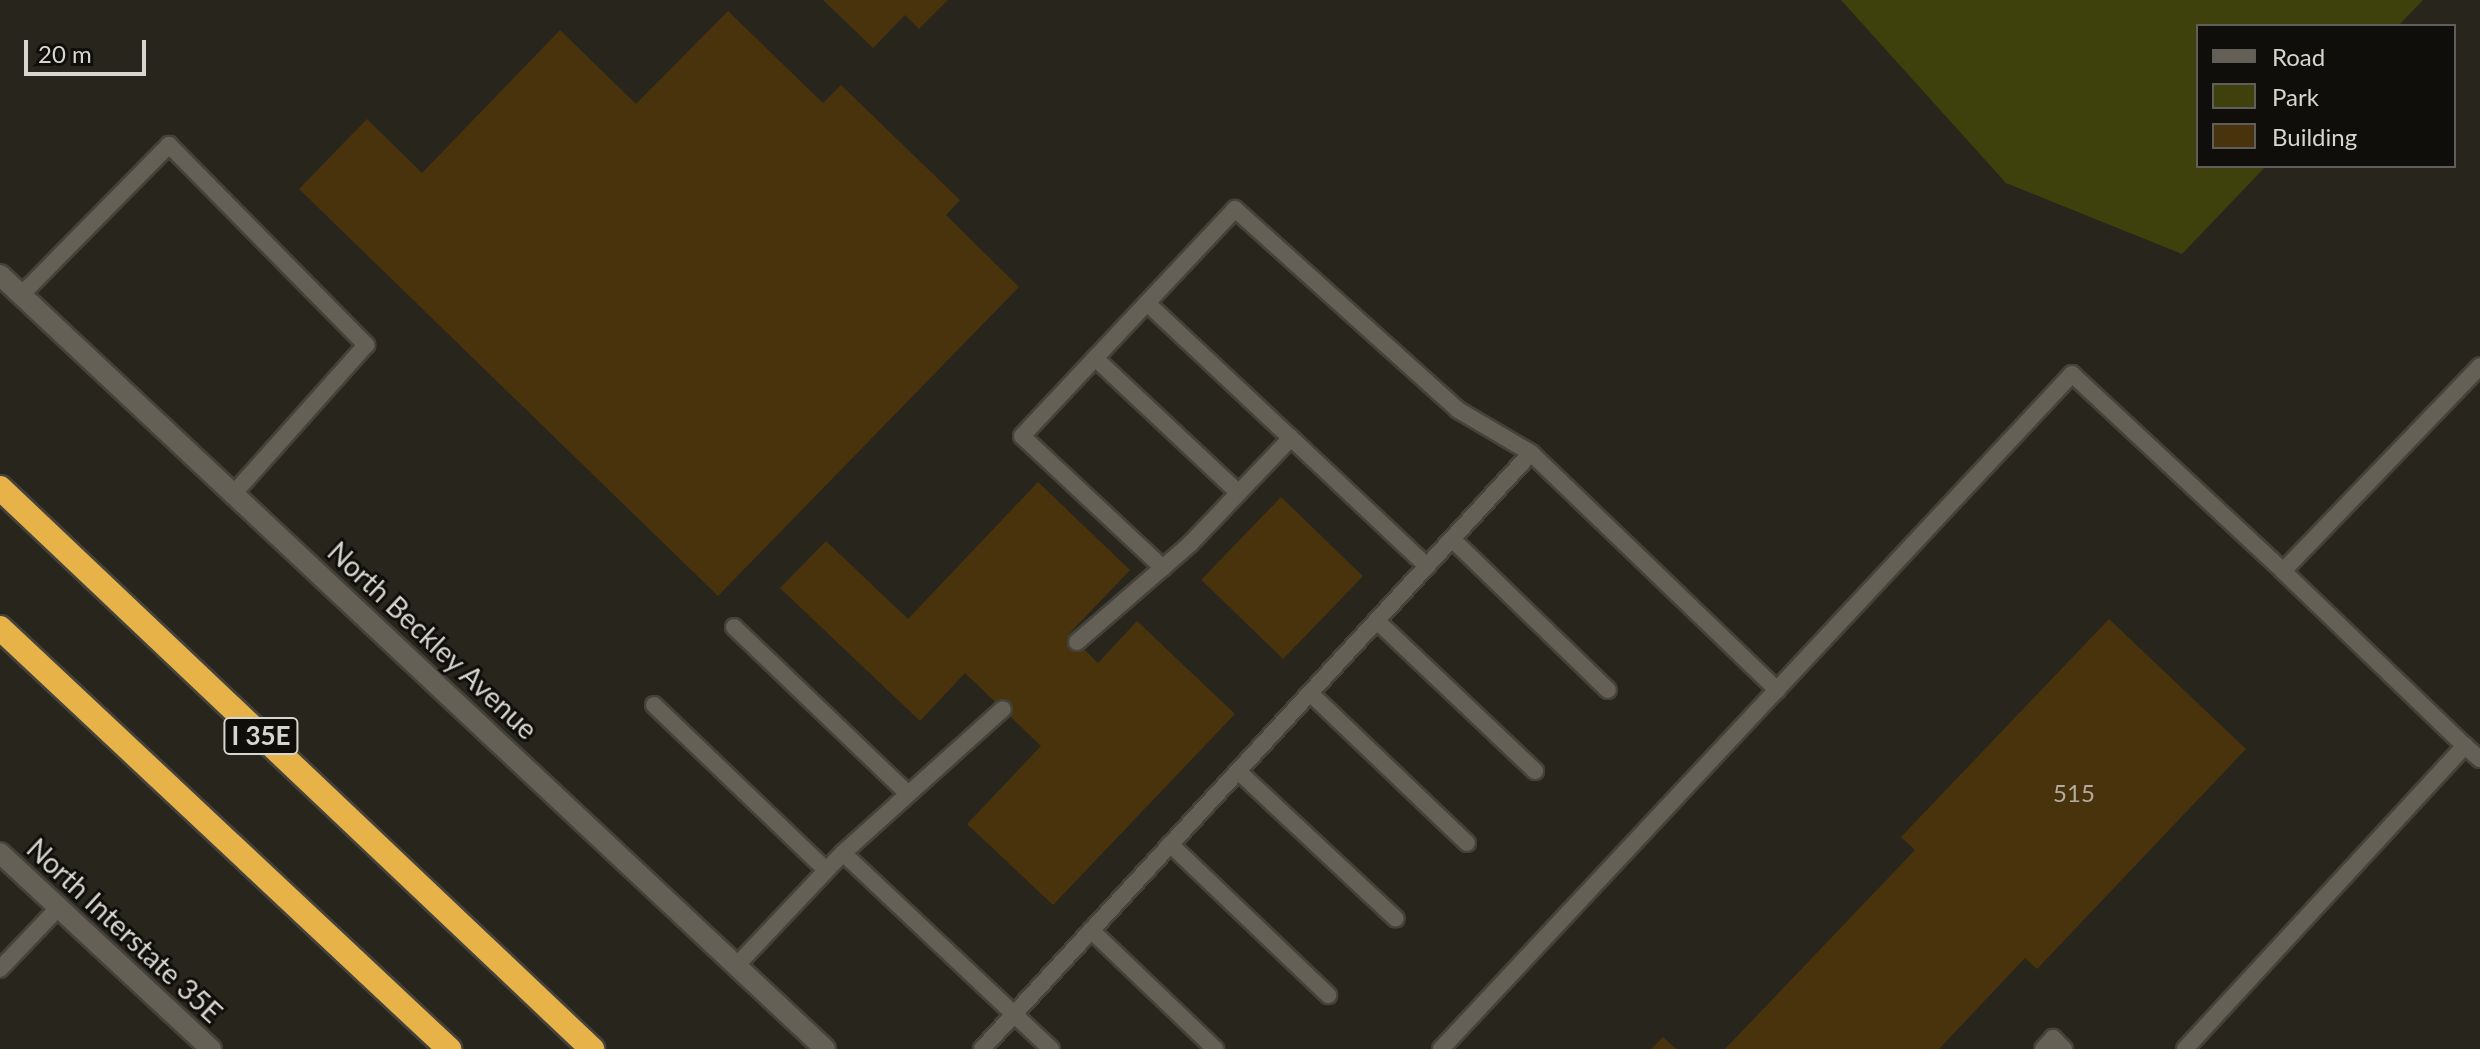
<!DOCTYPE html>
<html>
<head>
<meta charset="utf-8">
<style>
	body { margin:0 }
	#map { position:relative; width:2480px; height:1049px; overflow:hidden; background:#28251c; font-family:Lato,sans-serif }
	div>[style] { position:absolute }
	.green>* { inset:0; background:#3f410d }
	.building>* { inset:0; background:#49330d; transform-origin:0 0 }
	.roads { filter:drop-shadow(2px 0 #44423a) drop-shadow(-2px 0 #44423a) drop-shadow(0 2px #44423a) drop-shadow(0 -2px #44423a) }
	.lane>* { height:16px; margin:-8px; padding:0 8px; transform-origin:8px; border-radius:8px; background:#646056 }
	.secondary>* { height:20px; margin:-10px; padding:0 10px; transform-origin:10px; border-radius:10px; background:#646056 }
	.highway>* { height:24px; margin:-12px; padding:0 12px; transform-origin:12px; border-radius:12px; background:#e7b349 }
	span { translate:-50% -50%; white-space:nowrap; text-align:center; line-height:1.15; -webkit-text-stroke:6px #0f0e0a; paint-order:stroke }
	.number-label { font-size:24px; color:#b4ac9e }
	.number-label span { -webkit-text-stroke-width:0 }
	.shield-label span { padding:2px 6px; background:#0f0e0a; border:2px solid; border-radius:6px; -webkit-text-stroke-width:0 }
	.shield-label { font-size:26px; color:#d7d5cf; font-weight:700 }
	.street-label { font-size:28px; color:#d7d5cf }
	.legend { position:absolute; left:2196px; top:24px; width:260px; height:144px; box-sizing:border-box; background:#0f0e0a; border:2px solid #5f5e59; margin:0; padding:10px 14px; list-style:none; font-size:24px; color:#d7d5cf }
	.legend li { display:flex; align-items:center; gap:16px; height:40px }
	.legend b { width:40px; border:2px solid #5f5e59 }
	.scale { position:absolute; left:24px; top:40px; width:122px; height:36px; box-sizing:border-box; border:4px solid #d7d5cf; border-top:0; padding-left:10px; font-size:24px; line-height:28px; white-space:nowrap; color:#d7d5cf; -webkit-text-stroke:6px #0f0e0a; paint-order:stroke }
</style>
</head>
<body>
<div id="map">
	<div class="green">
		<div style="clip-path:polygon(1841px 0,2423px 0,2398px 26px,2198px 26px,2198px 166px,2266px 166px,2182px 254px,2006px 183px)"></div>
	</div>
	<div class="building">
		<div style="clip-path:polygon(823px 0,948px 0,919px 29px,905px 15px,873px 48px)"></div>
		<div style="clip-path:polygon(728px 11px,823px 103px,841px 85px,960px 200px,946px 215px,1019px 287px,718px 596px,299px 189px,367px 119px,422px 173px,560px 30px,636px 104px)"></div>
		<div style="clip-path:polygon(1038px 482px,1130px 570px,1069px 634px,1098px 663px,1137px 621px,1235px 714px,1053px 905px,967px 824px,1041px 746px,965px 673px,920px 721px,780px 588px,826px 541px,908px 619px)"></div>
		<div style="left:1281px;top:497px;width:114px;height:115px;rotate:44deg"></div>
		<div style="clip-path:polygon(2109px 619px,2246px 749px,2037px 969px,2025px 958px,1939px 1049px,1725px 1049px,1915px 850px,1901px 837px)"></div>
		<div style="clip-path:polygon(1663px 1037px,1676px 1049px,1651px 1049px)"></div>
	</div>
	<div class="roads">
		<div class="lane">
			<div style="left:21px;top:295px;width:211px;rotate:-45.4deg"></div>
			<div style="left:169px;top:145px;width:281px;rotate:45.4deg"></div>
			<div style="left:366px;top:345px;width:197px;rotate:131.7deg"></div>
			<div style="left:1147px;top:303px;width:197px;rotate:43.2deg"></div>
			<div style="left:1095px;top:358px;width:197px;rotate:43.2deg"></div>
			<div style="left:1452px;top:539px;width:217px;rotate:44.1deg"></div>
			<div style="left:1163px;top:568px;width:193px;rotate:-136.9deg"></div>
			<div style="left:1022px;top:436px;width:311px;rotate:-46.8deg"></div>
			<div style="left:1235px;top:209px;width:300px;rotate:42deg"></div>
			<div style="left:1458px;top:410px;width:85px;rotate:30.5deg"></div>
			<div style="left:2283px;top:571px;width:252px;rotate:43.9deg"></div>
			<div style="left:1377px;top:621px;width:218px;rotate:43.5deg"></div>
			<div style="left:734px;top:627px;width:241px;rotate:43.8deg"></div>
			<div style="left:1077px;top:642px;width:150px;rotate:-40.9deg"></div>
			<div style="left:1190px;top:544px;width:146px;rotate:-46.4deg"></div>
			<div style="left:1291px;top:438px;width:187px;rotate:43.3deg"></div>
			<div style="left:1310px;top:693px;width:217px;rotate:43.7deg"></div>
			<div style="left:654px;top:705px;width:238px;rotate:43.8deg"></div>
			<div style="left:1238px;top:771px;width:216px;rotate:43.1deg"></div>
			<div style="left:1170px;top:844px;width:219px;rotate:43.7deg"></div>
			<div style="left:843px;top:853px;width:215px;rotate:-42deg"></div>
			<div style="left:1091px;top:930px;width:172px;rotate:43.8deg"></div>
			<div style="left:737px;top:965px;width:154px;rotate:-46.6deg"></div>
			<div style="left:843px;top:853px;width:286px;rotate:43.3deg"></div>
			<div style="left:0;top:969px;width:86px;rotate:-46.4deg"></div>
			<div style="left:982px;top:1049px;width:810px;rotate:-47.35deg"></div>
			<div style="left:1531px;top:453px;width:342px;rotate:43.9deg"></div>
			<div style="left:1441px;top:1049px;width:924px;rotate:-46.93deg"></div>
			<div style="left:2072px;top:374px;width:289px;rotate:43deg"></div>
			<div style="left:2283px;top:571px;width:284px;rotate:-46.1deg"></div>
			<div style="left:2043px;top:1049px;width:15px;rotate:-48deg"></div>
			<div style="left:2053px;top:1038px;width:16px;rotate:45deg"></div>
			<div style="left:2185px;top:1049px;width:413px;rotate:-47.3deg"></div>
			<div style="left:2465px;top:746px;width:20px;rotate:41deg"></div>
		</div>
		<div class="secondary">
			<div style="left:0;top:275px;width:1131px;rotate:43.17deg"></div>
			<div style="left:0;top:853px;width:288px;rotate:42.9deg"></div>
		</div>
		<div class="highway">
			<div style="left:0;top:488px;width:816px;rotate:43.46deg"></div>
			<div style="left:0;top:628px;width:616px;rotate:43.16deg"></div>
		</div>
	</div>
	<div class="number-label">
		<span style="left:2074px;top:793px">515</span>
	</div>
	<div class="shield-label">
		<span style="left:261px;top:736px">I 35E</span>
	</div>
	<div class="street-label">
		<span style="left:433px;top:640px;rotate:43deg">North Beckley Avenue</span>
		<span style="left:125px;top:930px;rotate:43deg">North Interstate 35E</span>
	</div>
	<ul class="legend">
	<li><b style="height:10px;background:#646056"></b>Road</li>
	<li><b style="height:22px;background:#3f410d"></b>Park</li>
	<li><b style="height:22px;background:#49330d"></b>Building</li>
	</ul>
	<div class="scale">20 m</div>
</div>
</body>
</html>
